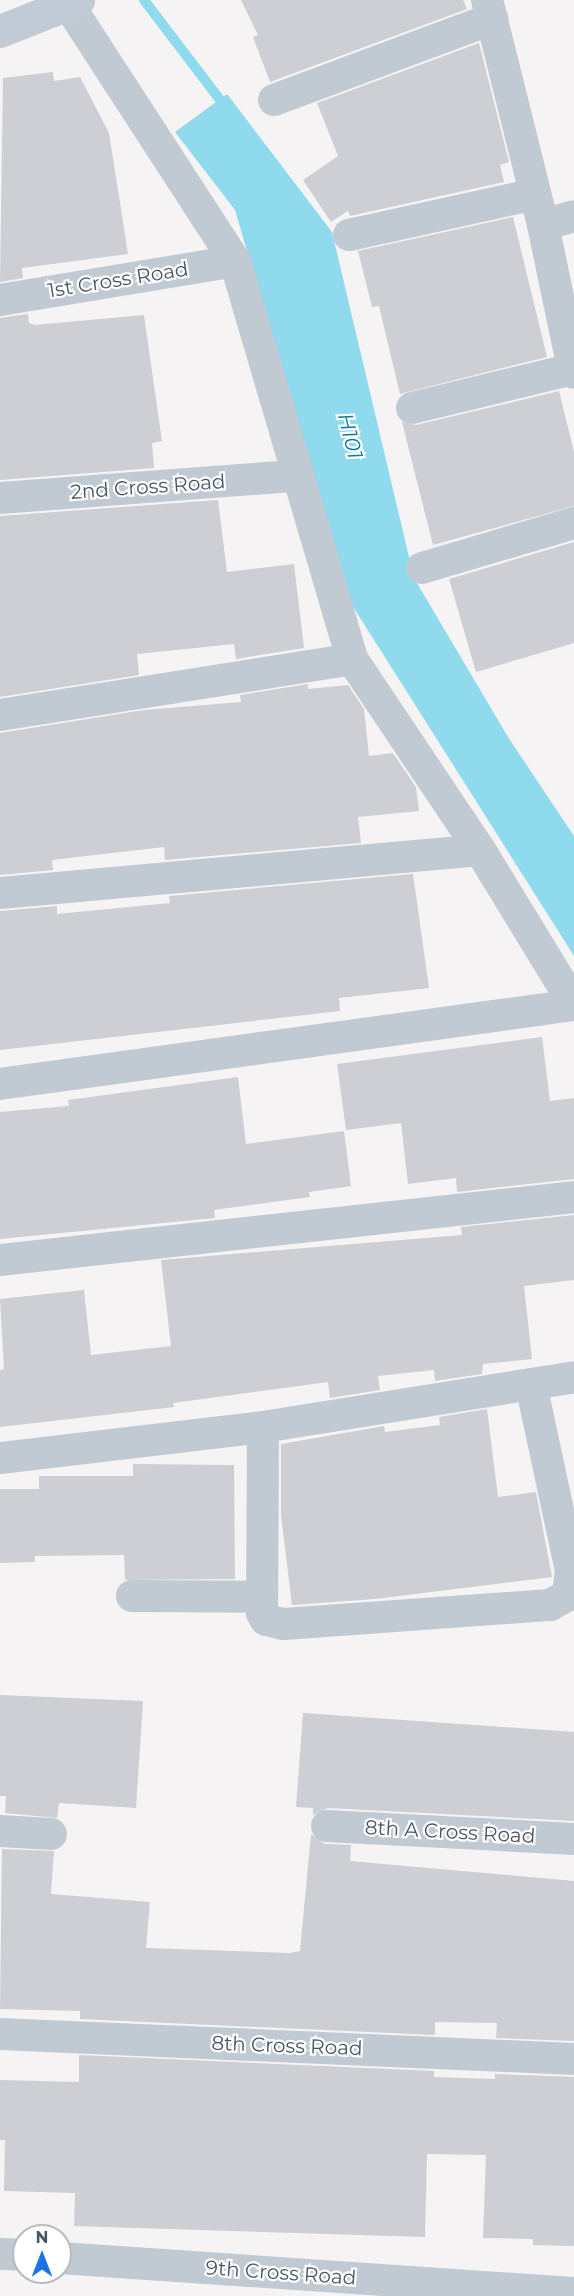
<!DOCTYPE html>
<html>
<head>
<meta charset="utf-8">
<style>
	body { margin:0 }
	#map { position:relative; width:574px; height:2296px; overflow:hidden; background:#f5f3f3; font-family:Montserrat,sans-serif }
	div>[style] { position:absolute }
	.water>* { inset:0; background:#90daee }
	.stream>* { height:10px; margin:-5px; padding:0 5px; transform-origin:5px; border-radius:5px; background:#90daee }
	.building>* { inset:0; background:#cdcfd5 }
	.street>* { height:32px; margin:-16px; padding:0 16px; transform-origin:16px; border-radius:16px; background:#c1cad2 }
	.secondary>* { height:33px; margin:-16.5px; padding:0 16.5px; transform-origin:16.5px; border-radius:16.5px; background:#c1cbd6 }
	span { translate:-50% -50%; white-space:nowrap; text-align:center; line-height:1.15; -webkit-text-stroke:4.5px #fff; paint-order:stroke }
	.street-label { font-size:20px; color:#4a5661 }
	.water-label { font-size:21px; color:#0c7c9b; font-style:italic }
	.north { position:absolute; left:12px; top:2224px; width:60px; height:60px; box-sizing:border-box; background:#fff; border:2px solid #b7bbc0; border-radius:50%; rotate:0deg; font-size:16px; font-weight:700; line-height:24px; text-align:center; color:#4a5661 }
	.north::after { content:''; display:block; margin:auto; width:21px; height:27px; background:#1a73e8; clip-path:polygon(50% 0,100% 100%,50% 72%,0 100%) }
</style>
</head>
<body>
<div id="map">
	<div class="water">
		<div style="clip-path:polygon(227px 94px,332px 232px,414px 578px,508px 737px,574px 836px,574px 956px,350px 602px,235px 210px,175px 132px)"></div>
	</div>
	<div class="stream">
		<div style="left:144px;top:0;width:137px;rotate:52.7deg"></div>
	</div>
	<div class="building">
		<div style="clip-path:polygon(241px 0,463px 0,467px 9px,270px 82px,253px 37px,258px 35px)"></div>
		<div style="clip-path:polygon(479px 43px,509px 162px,500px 165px,504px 182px,350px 216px,348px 211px,331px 222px,303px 180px,338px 156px,317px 103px)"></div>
		<div style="clip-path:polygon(53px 72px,54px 81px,80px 77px,109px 133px,128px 254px,22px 268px,23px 278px,0 282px,3px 78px)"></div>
		<div style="clip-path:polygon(513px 217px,547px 357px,400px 394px,379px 306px,372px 307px,358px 251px)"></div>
		<div style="clip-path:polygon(28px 314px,29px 323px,35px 325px,144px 315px,162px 441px,152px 443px,154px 468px,0 480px,0 318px)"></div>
		<div style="clip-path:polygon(559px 391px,574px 452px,574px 506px,433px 545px,402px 422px,416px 425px)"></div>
		<div style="clip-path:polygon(218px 500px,227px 572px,294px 564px,304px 648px,236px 659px,234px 644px,137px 654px,139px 675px,0 697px,0 516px)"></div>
		<div style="clip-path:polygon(574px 542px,574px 643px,476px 672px,449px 579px)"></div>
		<div style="clip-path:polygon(308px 684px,308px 689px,348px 685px,364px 709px,369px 756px,393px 753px,416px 787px,419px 811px,358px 817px,361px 843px,165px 860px,164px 847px,52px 860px,53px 870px,0 875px,0 733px,144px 710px,241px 702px,240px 695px)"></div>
		<div style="clip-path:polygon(413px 874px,429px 988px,339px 998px,340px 1011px,0 1050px,0 911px,57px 906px,57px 914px,170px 903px,169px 896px)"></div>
		<div style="clip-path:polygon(542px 1037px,550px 1101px,574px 1098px,574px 1179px,457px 1192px,456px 1178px,408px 1184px,401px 1123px,346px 1130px,337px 1064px)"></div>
		<div style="clip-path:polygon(238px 1077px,246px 1144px,344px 1131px,351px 1186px,309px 1192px,310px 1197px,214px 1210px,215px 1218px,0 1239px,0 1112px,69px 1106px,68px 1100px)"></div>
		<div style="clip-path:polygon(574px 1215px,574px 1280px,524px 1286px,532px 1359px,483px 1364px,482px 1374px,435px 1381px,434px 1370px,378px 1376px,380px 1390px,330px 1398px,328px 1382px,173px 1403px,174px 1407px,0 1427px,0 1370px,4px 1369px,0 1299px,84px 1290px,91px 1355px,171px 1346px,161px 1260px,462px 1235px,461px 1227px)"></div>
		<div style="clip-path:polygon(487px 1409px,498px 1497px,536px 1492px,552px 1577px,375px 1599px,292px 1605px,281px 1515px,281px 1444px,384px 1426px,385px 1432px,440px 1425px,439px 1417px)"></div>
		<div style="clip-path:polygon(133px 1464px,234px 1465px,235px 1579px,125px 1580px,124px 1555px,35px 1556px,35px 1562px,0 1563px,0 1489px,39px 1489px,39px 1476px,133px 1476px)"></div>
		<div style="clip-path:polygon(0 1695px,143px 1701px,136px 1808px,59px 1803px,57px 1818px,5px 1813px,6px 1796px,0 1796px)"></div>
		<div style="clip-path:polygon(303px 1713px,574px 1732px,574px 1821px,328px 1808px,313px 1815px,313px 1808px,296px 1807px)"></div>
		<div style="clip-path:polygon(311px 1834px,325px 1844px,351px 1845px,350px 1861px,574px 1881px,574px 2041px,496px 2038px,497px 2023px,435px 2022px,435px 2035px,80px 2019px,80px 2011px,0 2009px,2px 1849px,54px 1851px,51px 1894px,150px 1902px,146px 1948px,290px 1953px,300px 1951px)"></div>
		<div style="clip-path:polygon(79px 2055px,434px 2071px,434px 2077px,495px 2079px,495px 2074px,574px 2077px,574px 2246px,533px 2245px,533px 2239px,483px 2238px,486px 2155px,427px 2154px,425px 2237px,74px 2226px,75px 2193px,4px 2191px,5px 2140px,0 2140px,0 2080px,79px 2082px)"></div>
	</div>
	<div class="street">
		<div style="left:487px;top:0;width:232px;rotate:76deg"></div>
		<div style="left:543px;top:225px;width:151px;rotate:78.2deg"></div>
		<div style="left:68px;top:4px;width:306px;rotate:57deg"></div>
		<div style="left:235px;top:261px;width:415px;rotate:73.6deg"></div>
		<div style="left:352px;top:659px;width:230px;rotate:56.2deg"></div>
		<div style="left:480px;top:850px;width:180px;rotate:58.6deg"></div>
		<div style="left:274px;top:100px;width:233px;rotate:-20.4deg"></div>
		<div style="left:543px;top:225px;width:32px;rotate:-16deg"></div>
		<div style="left:349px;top:235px;width:190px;rotate:-12.4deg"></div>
		<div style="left:0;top:300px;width:238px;rotate:-9.4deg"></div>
		<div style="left:412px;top:408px;width:166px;rotate:-13.6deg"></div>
		<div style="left:0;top:498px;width:297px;rotate:-4.3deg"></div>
		<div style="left:422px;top:568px;width:159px;rotate:-16.5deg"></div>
		<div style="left:0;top:715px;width:356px;rotate:-9deg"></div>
		<div style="left:0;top:893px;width:482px;rotate:-5.1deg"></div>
		<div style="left:0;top:1084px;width:579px;rotate:-7.84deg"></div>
		<div style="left:0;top:1260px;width:577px;rotate:-6.26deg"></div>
		<div style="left:263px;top:1427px;width:186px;rotate:90.3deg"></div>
		<div style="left:262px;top:1613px;width:8px;rotate:60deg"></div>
		<div style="left:266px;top:1620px;width:18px;rotate:13deg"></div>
		<div style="left:284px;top:1624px;width:267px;rotate:-4.1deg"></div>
		<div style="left:550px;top:1605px;width:21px;rotate:-29deg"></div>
		<div style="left:568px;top:1595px;width:24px;rotate:-83deg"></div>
		<div style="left:571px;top:1571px;width:191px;rotate:-102.1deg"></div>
		<div style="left:0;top:1458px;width:265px;rotate:-6.7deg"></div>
		<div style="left:263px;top:1427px;width:315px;rotate:-9.1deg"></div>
		<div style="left:132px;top:1596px;width:130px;rotate:0.4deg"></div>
		<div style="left:327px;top:1826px;width:247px;rotate:3deg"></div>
		<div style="left:0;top:1831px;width:51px;rotate:3.4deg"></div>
		<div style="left:0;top:2034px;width:575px;rotate:2.49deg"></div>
		<div style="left:0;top:2254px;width:24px;rotate:2deg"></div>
		<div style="left:60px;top:2258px;width:515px;rotate:3.9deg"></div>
	</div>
	<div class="secondary">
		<div style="left:0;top:31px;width:84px;rotate:-21.7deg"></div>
	</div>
	<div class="street-label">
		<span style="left:118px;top:280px;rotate:-9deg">1st Cross Road</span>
		<span style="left:148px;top:487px;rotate:-4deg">2nd Cross Road</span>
		<span style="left:450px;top:1832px;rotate:3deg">8th A Cross Road</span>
		<span style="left:287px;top:2046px;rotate:2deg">8th Cross Road</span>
		<span style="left:281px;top:2273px;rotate:4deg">9th Cross Road</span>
	</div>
	<div class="water-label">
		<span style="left:350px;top:436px;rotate:76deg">H101</span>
	</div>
	<div class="north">N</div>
</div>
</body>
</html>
